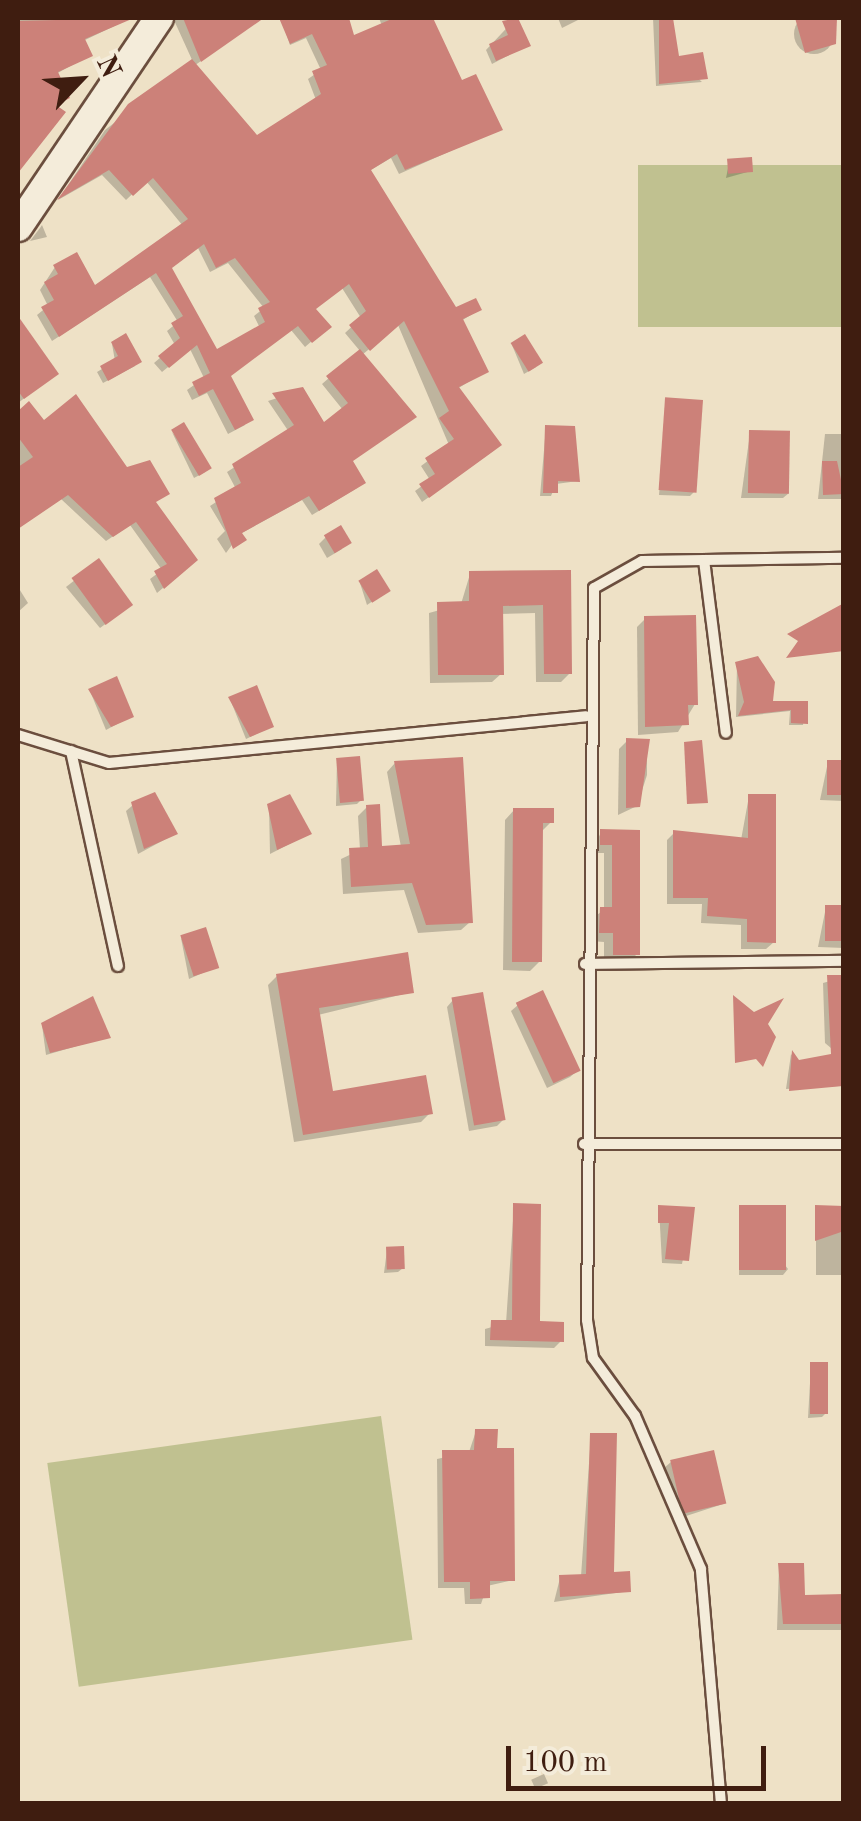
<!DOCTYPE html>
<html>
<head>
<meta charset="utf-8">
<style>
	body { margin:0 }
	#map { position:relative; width:861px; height:1821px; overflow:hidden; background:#eee1c6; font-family:"Old Standard TT",serif }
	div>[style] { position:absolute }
	.green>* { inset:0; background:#c0c190; transform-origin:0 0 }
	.shadow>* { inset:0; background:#0003; transform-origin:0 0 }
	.round { border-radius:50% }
	.building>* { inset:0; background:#cc8179; transform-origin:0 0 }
	.roads { filter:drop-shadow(2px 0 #6b4e3e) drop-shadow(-2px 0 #6b4e3e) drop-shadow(0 2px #6b4e3e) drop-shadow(0 -2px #6b4e3e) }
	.lane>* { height:10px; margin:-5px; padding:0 5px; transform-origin:5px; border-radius:5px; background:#f4ecda }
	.secondary>* { height:28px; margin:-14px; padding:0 14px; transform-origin:14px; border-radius:14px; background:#f4ecda }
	span { translate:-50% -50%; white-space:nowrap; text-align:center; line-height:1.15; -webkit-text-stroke:9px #f4ecda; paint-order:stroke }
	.frame { position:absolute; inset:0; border:20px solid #3f1d10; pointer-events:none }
	.north { position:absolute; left:30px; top:30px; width:100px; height:100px; -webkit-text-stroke:8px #f4ecda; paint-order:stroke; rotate:65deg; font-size:28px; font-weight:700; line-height:40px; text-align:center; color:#3f1d10 }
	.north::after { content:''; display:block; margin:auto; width:35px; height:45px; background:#3f1d10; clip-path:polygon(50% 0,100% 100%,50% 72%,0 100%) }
	.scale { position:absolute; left:506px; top:1746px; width:260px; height:45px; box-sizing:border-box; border:5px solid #3f1d10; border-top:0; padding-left:12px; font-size:30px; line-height:35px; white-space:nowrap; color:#3f1d10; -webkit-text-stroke:8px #f4ecda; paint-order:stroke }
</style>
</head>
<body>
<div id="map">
	<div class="green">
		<div style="left:843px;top:165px;width:162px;height:205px;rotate:90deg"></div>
		<div style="left:381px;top:1416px;width:226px;height:337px;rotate:82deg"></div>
	</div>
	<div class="shadow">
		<div class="round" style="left:794px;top:14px;width:40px;height:40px"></div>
		<div style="clip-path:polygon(18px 18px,131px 18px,83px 41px,90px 55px,56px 74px,67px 97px,55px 107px,62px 112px,18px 169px)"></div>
		<div style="clip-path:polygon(evenodd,173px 18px,261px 18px,194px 66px,257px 138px,316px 100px,308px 79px,321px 70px,306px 38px,290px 45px,281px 18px,346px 18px,353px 39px,382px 26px,379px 18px,440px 18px,432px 21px,461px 84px,500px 129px,399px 174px,391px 158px,369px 171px,455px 310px,479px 310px,461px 321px,486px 371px,457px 389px,493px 451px,422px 502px,415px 491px,430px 480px,421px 466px,449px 445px,398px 325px,362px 355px,351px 462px,357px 488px,312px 515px,302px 500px,240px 534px,226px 553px,217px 539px,225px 531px,210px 506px,236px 489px,227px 472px,289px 432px,268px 401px,302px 390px,323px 426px,343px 410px,322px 384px,360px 351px,345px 333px,361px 318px,342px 288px,314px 309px,328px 327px,305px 347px,291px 330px,228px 376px,245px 425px,228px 434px,207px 393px,192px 400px,187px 390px,204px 378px,190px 349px,162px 372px,154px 363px,175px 345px,167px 331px,178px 322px,150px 277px,52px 341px,37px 315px,48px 306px,40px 290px,55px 267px,94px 289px,183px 226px,146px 181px,126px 200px,102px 175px,58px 200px,105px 130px,193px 62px,173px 18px,198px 248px,210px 272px,228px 263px,264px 308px,254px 316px,260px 328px,216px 353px,169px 269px,198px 248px)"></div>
		<div style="clip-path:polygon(516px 18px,528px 45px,492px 64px,486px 50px)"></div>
		<div style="clip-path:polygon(558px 18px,578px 18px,578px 20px,562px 28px)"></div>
		<div style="clip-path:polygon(653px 18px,671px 18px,677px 59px,702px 82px,656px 86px)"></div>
		<div style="clip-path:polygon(729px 163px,751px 171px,726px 178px)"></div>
		<div style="clip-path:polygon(42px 225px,47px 237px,30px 241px,40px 228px)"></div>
		<div style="clip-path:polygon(18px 320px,56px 374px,18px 403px)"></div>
		<div style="clip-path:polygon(112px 344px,135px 366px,103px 383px,97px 372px,115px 361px)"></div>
		<div style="clip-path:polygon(512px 345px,536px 367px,524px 374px)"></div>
		<div style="clip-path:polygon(666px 404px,694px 492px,690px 496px,659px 495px)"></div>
		<div style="clip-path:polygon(29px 405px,44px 423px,126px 470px,154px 503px,190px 565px,157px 593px,150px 579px,162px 570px,130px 525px,106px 541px,61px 499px,18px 528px,18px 414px)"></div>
		<div style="clip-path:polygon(546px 427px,578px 481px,556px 484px,551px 496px,540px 496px)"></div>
		<div style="clip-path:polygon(172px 432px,205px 472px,194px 478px)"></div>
		<div style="clip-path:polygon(750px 433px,789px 493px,783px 498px,741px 498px)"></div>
		<div style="clip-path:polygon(825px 434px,844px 434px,844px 499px,818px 499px)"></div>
		<div style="clip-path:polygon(326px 537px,342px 549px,327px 558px,319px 544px)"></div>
		<div style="clip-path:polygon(99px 561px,123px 611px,100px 628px,66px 587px)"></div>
		<div style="clip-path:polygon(568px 573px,570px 673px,561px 682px,536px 682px,535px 613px,500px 614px,501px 674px,492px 682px,430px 683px,429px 613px,461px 604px,470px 574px)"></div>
		<div style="clip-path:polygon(360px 583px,383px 594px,367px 605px)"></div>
		<div style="clip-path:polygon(18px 587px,28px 603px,18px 612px)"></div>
		<div style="clip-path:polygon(645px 619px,695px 704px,678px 732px,638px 735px,637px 627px)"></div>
		<div style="clip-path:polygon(757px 659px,770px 703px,806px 704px,803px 725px,789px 725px,790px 711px,736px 717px,737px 663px)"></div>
		<div style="clip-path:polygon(90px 691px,132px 716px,106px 730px)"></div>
		<div style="clip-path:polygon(230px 699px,271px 727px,246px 739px)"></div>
		<div style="clip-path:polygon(627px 741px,647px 741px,647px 775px,637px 806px,618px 815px,619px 749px)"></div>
		<div style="clip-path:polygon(337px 760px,361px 800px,357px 804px,336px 806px)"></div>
		<div style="clip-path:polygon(828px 762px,844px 763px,844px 801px,820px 800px)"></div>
		<div style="clip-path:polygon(395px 763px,470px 922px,461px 930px,418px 933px,404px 890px,343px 894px,341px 859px,360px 850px,358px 816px,367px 807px,380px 848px,401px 847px,387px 772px)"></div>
		<div style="clip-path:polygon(749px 796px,774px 942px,766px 949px,741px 949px,741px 925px,701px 923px,702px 904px,667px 904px,667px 840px,674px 833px,741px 840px)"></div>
		<div style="clip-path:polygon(133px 805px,175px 834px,138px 854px,126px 811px)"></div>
		<div style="clip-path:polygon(269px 806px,309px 834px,270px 854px)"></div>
		<div style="clip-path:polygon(514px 810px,551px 822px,541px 832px,540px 961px,530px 971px,503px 970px,505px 820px)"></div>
		<div style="clip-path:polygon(601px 832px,637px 832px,637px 954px,628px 963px,604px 963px,604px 942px,591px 941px,591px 919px,604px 910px,604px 853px,592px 853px)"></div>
		<div style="clip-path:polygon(826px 907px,844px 908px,844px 948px,818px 947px)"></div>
		<div style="clip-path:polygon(181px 938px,216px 967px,189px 979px)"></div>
		<div style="clip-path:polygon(277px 976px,412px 992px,318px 1015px,331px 1094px,430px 1113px,421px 1122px,294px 1142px,268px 985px)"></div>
		<div style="clip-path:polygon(844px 977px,844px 1059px,825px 1043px,823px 983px)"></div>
		<div style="clip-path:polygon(453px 1000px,504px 1119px,497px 1126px,469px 1131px,447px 1007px)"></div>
		<div style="clip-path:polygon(518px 1005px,577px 1071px,570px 1077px,547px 1088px,511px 1011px)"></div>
		<div style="clip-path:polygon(42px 1025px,108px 1037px,46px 1055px)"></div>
		<div style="clip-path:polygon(791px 1054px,798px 1063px,839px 1086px,786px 1089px)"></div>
		<div style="clip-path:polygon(514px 1206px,538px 1324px,561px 1341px,554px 1348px,485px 1346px,485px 1329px,506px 1323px)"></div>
		<div style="clip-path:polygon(659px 1208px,693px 1209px,682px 1264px,662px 1263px)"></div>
		<div style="clip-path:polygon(740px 1208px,788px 1269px,783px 1275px,739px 1275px)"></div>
		<div style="left:816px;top:1208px;width:28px;height:67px"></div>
		<div style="clip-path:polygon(387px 1250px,403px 1268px,398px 1272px,384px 1273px)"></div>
		<div style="clip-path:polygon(811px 1365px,826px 1413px,822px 1417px,808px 1418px)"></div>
		<div style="clip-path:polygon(476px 1431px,495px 1451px,513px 1580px,487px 1586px,481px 1604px,465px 1604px,464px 1588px,438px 1588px,437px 1459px,469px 1452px)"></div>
		<div style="clip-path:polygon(591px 1435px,611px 1575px,629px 1591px,554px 1602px,560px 1578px,581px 1576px)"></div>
		<div style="clip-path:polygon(671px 1462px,723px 1504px,680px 1518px,664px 1468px)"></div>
		<div style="clip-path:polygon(779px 1565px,802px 1597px,844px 1599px,844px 1630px,777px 1630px)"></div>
		<div style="left:544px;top:1774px;width:10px;height:14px;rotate:66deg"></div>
	</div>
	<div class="building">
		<div style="clip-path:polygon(134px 18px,85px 39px,93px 56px,58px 72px,70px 98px,56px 105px,66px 112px,18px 173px,18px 21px)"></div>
		<div style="clip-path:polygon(183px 18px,264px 18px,201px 62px)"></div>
		<div style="clip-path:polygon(evenodd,279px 18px,349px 18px,354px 35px,394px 18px,433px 18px,462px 80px,476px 74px,503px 130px,405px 170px,397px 154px,371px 170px,456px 307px,476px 298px,482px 310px,463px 319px,489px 372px,459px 387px,502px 445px,429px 498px,419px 484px,435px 474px,425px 458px,454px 439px,439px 418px,449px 411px,404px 321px,370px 351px,349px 325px,366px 311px,349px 284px,316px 309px,332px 327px,312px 343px,298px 326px,231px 376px,254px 420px,235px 430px,213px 389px,199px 396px,192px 382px,210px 373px,197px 345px,169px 368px,158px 356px,180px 338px,171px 323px,183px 316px,156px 273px,59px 337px,41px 307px,54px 300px,44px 282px,58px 274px,53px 265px,77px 252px,95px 285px,188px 219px,153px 178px,133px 196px,109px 170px,57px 200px,128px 104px,192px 59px,257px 135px,321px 94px,312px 71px,327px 65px,312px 34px,290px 44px,279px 18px,204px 244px,216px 268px,235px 258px,270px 302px,258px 308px,265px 322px,217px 349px,172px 268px,204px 244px)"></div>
		<div style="clip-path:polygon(518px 18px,531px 46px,496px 61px,489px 44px,508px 35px,502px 21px)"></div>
		<div style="clip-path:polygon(659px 18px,673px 18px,679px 56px,703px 52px,708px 79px,659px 84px)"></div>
		<div style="clip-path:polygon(795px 18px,837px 18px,836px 44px,805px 53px)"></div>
		<div style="left:752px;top:157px;width:15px;height:25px;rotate:86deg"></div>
		<div style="clip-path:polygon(18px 316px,59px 374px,24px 399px,18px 391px)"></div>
		<div style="clip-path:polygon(126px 333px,142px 362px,108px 381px,100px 366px,118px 356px,111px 342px)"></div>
		<div style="left:525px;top:334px;width:34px;height:17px;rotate:58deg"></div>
		<div style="clip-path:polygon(360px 349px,417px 417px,353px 461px,366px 483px,319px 511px,309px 496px,242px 533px,247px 540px,233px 549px,214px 498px,241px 483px,232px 464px,294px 425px,272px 393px,303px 387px,324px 422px,348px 403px,326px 376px)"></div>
		<div style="clip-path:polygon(76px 394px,127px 467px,150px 460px,170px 494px,156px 502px,198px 560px,164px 589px,154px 571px,167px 564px,136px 522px,113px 537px,68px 495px,18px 529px,18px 467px,33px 457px,18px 437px,18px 411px,29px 401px,44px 420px)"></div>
		<div style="left:703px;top:400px;width:93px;height:38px;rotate:94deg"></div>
		<div style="left:184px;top:422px;width:54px;height:15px;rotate:59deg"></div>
		<div style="clip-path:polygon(545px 425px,575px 426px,580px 482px,558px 481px,558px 493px,543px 493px)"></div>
		<div style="left:749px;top:430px;width:41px;height:63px;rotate:1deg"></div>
		<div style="clip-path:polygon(822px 461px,837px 461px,844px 494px,823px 495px)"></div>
		<div style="left:341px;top:525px;width:21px;height:20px;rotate:59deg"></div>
		<div style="left:99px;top:558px;width:58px;height:34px;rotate:54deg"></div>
		<div style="left:377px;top:569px;width:26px;height:22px;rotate:58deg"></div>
		<div style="clip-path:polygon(571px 570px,572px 674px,544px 674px,543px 605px,503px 606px,504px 675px,438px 675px,437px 602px,469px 601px,469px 571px)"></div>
		<div style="clip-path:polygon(844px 603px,844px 651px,786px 658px,798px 641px,787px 634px)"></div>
		<div style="clip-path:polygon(696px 615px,698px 705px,688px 705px,689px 725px,645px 727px,644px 616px)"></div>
		<div style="clip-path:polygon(758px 656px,775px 682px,773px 701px,808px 701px,808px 724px,791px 723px,791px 710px,738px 716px,744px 702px,735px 662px)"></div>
		<div style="clip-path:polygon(117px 676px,134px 717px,111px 727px,88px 689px)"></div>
		<div style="clip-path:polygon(257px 685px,274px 727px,250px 737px,228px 697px)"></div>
		<div style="clip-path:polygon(626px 738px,650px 739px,640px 807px,626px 808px)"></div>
		<div style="clip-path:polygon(702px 740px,708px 803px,687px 804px,684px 742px)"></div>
		<div style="left:360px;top:756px;width:45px;height:24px;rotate:85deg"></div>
		<div style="clip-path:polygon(463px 757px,473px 923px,426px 925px,412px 883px,351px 887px,349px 848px,368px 847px,366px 805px,380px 804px,382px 846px,410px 844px,394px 761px)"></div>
		<div style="left:827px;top:760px;width:17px;height:35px"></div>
		<div style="clip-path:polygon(155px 792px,178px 834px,144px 849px,131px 802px)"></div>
		<div style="clip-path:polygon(290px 794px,312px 834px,277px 850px,267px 804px)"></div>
		<div style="clip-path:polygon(748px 794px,776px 794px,776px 943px,747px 942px,747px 919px,707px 916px,708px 898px,673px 898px,673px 830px,748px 838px)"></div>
		<div style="clip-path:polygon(513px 808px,554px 808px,554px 823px,543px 823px,542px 962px,512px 962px)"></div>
		<div style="clip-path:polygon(600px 829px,640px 830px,640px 955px,613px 955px,613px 933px,599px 933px,600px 907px,612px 907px,612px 845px,600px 845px)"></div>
		<div style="left:825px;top:905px;width:19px;height:36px"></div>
		<div style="left:206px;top:927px;width:43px;height:27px;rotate:72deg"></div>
		<div style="clip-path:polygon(408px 952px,414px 993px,319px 1008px,333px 1091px,426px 1075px,433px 1114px,303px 1135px,276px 974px)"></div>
		<div style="clip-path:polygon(827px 975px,844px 975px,843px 1086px,789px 1091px,792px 1050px,799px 1060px,831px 1054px)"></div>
		<div style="left:543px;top:990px;width:89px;height:30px;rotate:65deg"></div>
		<div style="left:483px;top:992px;width:130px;height:32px;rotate:80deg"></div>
		<div style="clip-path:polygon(733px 995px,754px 1012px,784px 998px,768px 1024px,776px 1037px,763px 1067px,756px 1059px,735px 1063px)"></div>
		<div style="clip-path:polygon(93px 996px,111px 1038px,50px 1053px,41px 1023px)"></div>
		<div style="clip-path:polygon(513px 1203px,541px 1204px,540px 1321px,564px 1322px,564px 1342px,490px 1340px,491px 1320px,512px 1320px)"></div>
		<div style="clip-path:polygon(658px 1205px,695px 1207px,689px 1261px,665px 1259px,669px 1223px,658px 1223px)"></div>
		<div style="left:739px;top:1205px;width:47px;height:65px"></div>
		<div style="clip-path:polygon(815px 1205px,844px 1206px,844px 1231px,815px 1241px)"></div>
		<div style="left:404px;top:1246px;width:23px;height:18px;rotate:88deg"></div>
		<div style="left:810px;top:1362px;width:18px;height:52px"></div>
		<div style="clip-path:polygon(475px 1429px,498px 1429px,497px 1448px,514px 1448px,515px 1581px,490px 1581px,490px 1598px,470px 1599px,470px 1582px,444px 1582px,442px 1450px,474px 1450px)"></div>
		<div style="clip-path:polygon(590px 1433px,617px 1433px,614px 1572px,630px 1571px,631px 1592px,560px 1597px,559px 1575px,586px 1574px)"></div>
		<div style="left:714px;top:1450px;width:55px;height:45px;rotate:77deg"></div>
		<div style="clip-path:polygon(778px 1563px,804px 1563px,805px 1595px,844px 1594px,844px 1624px,783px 1624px)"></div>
	</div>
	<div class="roads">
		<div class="lane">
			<div style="left:704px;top:560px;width:174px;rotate:82.8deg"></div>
			<div style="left:18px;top:735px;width:95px;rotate:17.1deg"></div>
			<div style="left:109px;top:763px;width:479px;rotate:-5.6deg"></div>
			<div style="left:71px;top:751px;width:220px;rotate:77.7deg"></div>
			<div style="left:585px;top:964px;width:259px;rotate:-0.7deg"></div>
			<div style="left:584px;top:1144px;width:260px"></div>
			<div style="left:721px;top:1804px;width:236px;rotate:-94.9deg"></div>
			<div style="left:701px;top:1569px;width:167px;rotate:-113.3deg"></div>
			<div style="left:635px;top:1416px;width:72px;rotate:-125.9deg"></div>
			<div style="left:593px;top:1358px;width:38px;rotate:-99deg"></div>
			<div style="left:587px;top:1320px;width:732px;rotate:-89.45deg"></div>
			<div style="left:594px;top:588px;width:55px;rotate:-29.4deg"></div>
			<div style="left:642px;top:561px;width:202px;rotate:-0.9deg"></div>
		</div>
		<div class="secondary">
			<div style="left:18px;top:227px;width:252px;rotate:-56deg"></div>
		</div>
	</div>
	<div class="frame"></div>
	<div class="north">N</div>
	<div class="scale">100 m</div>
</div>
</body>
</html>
